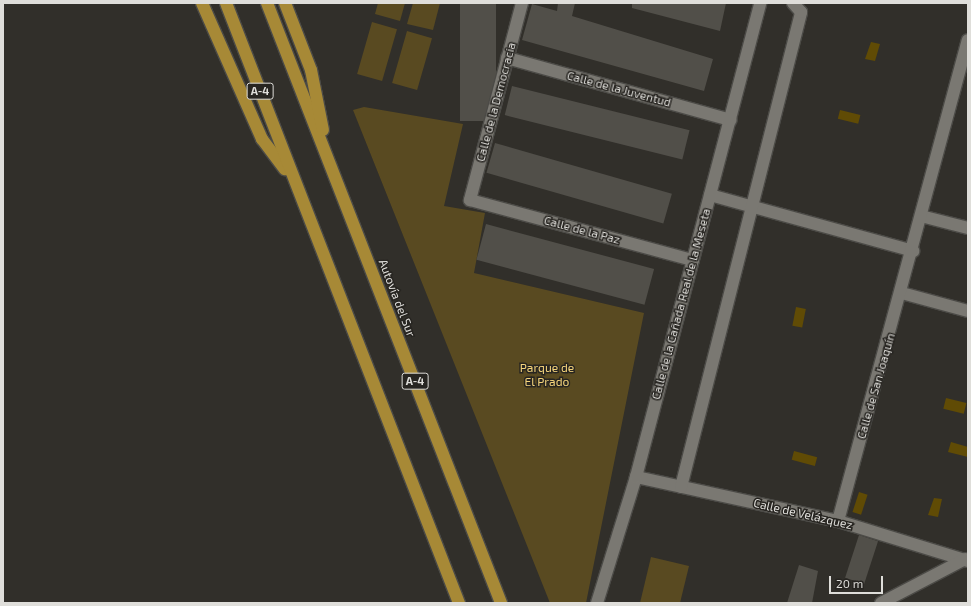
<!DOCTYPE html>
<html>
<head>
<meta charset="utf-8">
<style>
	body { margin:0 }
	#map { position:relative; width:971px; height:606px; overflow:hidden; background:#312f2a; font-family:"Exo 2",sans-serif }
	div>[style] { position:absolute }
	.green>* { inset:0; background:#594a21; transform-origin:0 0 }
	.water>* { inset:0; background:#604b05; transform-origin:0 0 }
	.building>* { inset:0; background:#514f49; transform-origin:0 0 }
	.roads { filter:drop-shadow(1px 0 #4c4b47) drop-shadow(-1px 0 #4c4b47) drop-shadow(0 1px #4c4b47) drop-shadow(0 -1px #4c4b47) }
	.minor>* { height:12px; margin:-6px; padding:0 6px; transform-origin:6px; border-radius:6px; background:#7a7872 }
	.motorway>* { height:12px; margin:-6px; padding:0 6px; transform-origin:6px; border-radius:6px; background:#a78936 }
	span { translate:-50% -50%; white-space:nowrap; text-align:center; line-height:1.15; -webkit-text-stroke:3px #272521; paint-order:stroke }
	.shield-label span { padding:1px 3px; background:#272521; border:1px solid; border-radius:3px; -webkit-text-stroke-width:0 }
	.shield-label { font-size:11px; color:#dfdeda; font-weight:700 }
	.street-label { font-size:12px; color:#dfdeda }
	.park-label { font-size:12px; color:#f5d47b }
	.frame { position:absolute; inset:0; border:4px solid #dfdeda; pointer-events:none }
	.scale { position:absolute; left:829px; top:576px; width:54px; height:18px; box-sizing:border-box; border:2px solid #dfdeda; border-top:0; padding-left:5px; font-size:12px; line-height:14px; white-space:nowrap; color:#dfdeda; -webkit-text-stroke:3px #272521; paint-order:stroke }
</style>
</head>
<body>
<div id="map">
	<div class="green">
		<div style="clip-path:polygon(378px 3px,405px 3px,400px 21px,375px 14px)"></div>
		<div style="clip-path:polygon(413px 3px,440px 3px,433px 30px,407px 24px)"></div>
		<div style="left:372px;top:22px;width:26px;height:54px;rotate:16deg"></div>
		<div style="left:407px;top:31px;width:26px;height:54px;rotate:16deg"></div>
		<div style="clip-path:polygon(364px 107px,463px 124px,444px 206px,485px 213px,474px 273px,644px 313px,586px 603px,550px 603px,353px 110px)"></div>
		<div style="clip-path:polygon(651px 557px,689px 566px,680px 603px,640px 603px)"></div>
	</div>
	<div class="water">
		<div style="clip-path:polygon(871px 42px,880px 44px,875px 61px,865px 59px)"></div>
		<div style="left:840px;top:110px;width:21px;height:9px;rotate:14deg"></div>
		<div style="left:796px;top:307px;width:10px;height:19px;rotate:11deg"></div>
		<div style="left:946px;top:398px;width:21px;height:11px;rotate:14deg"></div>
		<div style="clip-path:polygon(951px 442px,968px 447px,968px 457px,948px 452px)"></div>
		<div style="left:794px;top:451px;width:24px;height:9px;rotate:15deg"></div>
		<div style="left:859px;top:492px;width:9px;height:21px;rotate:18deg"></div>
		<div style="clip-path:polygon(934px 498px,942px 499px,938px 517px,928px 515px)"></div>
	</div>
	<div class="building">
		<div style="left:460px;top:3px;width:36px;height:118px"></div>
		<div style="clip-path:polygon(558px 3px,575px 3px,572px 16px,713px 59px,704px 91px,522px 40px,532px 4px,557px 11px)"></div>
		<div style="clip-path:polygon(632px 3px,726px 3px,720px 31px,632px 8px)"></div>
		<div style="left:512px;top:86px;width:183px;height:30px;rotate:14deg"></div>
		<div style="left:495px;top:143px;width:184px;height:31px;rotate:16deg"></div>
		<div style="left:486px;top:224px;width:174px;height:37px;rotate:15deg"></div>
		<div style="left:859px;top:535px;width:20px;height:45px;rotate:18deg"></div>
		<div style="clip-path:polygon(799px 565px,818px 571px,812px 603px,787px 603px)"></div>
	</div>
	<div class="roads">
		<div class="minor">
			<div style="left:522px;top:3px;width:204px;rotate:104.8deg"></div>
			<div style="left:470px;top:200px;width:231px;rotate:15.1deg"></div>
			<div style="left:507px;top:58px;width:232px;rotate:15.5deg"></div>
			<div style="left:710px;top:195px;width:211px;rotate:15.4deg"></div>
			<div style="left:921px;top:216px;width:49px;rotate:14.3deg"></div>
			<div style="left:902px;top:293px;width:68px;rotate:15.3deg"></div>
			<div style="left:636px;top:477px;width:207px;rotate:12.3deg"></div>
			<div style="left:838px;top:521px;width:136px;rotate:17.1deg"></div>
			<div style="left:681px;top:487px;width:490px;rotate:-75.8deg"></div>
			<div style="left:801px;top:12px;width:12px;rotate:-132deg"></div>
			<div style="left:838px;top:521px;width:498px;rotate:-74.9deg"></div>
			<div style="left:597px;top:603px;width:132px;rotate:-72.8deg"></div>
			<div style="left:636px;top:477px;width:490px;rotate:-75.3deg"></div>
			<div style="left:881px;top:603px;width:95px;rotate:-27.6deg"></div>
		</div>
		<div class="motorway">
			<div style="left:202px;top:3px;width:149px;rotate:66.2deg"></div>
			<div style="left:262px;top:139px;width:38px;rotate:53deg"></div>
			<div style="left:226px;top:3px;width:644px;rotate:68.78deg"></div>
			<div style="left:267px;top:3px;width:644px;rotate:68.69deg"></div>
			<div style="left:285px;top:3px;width:72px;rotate:68.8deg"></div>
			<div style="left:311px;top:70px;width:61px;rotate:78.7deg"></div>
		</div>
	</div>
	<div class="shield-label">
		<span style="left:260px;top:91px">A-4</span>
		<span style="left:415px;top:381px">A-4</span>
	</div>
	<div class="street-label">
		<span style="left:619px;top:89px;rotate:15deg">Calle de la Juventud</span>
		<span style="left:496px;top:102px;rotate:-75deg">Calle de la Democracia</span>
		<span style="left:582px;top:230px;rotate:15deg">Calle de la Paz</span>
		<span style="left:397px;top:298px;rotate:69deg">Autovía del Sur</span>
		<span style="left:681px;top:304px;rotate:-75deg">Calle de la Cañada Real de la Meseta</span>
		<span style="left:876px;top:386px;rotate:-74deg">Calle de San Joaquín</span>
		<span style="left:803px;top:514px;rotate:13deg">Calle de Velázquez</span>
	</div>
	<div class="park-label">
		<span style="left:547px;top:375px">Parque de<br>El Prado</span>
	</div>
	<div class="frame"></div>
	<div class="scale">20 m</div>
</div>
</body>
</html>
